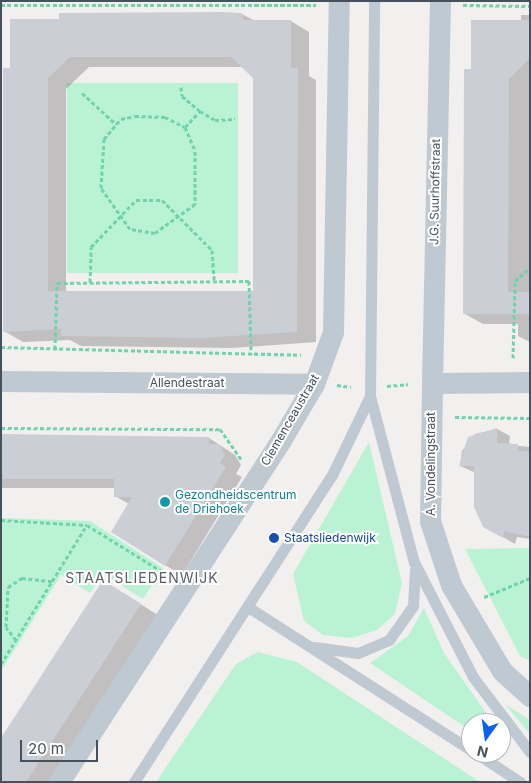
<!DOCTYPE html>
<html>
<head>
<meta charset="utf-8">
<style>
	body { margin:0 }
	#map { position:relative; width:531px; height:783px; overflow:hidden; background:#f2efef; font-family:Inter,sans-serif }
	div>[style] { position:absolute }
	.green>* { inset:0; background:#baf3d4; transform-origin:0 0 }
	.shadow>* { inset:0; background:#0003 }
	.building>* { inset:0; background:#cbced4 }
	.path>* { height:3px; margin-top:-1.5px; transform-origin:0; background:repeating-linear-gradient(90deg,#6fd4a9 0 4px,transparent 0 6.5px) }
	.lane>* { height:11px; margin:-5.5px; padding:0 5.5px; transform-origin:5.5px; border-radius:5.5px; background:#bfc9d2 }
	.street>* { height:21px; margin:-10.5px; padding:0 10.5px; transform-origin:10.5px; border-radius:10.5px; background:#bfc9d2 }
	.dots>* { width:14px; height:14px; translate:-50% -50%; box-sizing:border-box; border:2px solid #fff; border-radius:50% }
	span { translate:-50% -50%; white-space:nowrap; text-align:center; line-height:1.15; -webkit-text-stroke:4px #fff; paint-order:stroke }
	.street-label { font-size:12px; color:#46515e }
	.culture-label { font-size:12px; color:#0d838f }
	.left { translate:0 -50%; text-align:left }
	.transit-label { font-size:12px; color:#164399 }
	.neighbourhood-label { font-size:14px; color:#5b5f65; letter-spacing:1px }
	.frame { position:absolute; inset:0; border:2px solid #46515e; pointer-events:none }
	.north { position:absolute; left:461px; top:713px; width:50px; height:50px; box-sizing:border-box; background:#fff; border:1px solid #b5b9bf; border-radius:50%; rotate:194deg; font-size:14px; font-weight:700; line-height:20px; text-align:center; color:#46515e }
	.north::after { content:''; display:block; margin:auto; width:18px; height:22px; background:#0a60f1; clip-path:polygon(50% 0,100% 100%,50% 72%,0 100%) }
	.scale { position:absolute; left:20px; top:740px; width:78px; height:22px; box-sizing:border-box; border:2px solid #46515e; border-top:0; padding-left:6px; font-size:15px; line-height:18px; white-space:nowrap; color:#46515e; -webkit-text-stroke:4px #fff; paint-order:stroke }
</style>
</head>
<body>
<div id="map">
	<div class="green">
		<div style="left:67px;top:83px;width:171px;height:190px"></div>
		<div style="clip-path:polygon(369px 442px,402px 583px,395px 614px,377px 630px,352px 638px,323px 635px,304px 621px,293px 574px)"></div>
		<div style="clip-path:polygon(1px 518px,90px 521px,163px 568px,143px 599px,103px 574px,90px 593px,61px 575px,1px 671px)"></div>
		<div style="clip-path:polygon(530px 548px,530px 661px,520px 656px,465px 549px)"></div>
		<div style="clip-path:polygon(424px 608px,444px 653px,493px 723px,471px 723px,471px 731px,370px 663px,408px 636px)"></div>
		<div style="clip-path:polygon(258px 652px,297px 662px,480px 782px,156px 782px,236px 664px)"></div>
		<div style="clip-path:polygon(505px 704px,530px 720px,530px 734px)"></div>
	</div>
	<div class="shadow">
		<div style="clip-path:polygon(evenodd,222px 14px,242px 14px,255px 21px,291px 21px,309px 32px,309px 76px,316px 80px,316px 342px,231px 348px,81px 346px,70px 340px,23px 342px,4px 331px,11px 69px,60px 20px,222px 14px,89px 67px,244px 67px,254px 77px,254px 292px,66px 292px,66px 89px,89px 67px)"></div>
		<div style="clip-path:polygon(521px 15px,530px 15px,530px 342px,518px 336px,518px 324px,483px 324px,465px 314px,472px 70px,521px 21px)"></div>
		<div style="clip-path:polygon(497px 429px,510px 436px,509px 445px,530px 447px,530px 539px,517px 537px,515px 544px,484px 526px,476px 473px,460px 466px,462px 451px,475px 434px)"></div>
		<div style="clip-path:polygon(1px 435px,209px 438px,235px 455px,241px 465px,236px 474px,242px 477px,182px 575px,165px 565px,129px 504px,115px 496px,115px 488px,1px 488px)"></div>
		<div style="clip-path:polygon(122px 592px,159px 616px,52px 782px,1px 782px)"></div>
	</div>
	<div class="building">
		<div style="clip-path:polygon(evenodd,222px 12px,242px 13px,243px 20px,291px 20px,291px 68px,298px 68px,297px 332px,201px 338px,61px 336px,61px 329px,3px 332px,3px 68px,10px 68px,10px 19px,59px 19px,59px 13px,222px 12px,70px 57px,231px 57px,253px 78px,253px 291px,48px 291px,48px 78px,70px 57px)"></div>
		<div style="clip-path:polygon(471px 20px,530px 20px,530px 58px,509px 79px,508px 292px,530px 292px,530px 314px,463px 314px,464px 69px,471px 69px)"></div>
		<div style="clip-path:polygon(497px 428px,497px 443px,518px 444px,518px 451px,530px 451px,530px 537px,504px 531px,503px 538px,483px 527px,474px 507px,474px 466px,459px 466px,468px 437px)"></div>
		<div style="clip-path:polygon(1px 434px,209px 437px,209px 444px,219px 444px,225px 455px,220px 463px,226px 467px,165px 566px,111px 532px,132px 497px,114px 497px,114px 479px,1px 479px)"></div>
		<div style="clip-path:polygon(103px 580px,141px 604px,26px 782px,1px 782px,1px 738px)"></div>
	</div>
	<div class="path">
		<div style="left:1px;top:5px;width:315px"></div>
		<div style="left:463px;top:5px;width:67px;rotate:0.9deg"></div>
		<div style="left:181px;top:87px;width:9px;rotate:84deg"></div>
		<div style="left:182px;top:96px;width:23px;rotate:40deg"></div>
		<div style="left:200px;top:111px;width:17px;rotate:31deg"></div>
		<div style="left:215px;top:120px;width:20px;rotate:-3deg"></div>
		<div style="left:82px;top:93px;width:46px;rotate:42.4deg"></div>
		<div style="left:135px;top:116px;width:30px;rotate:2deg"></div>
		<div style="left:165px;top:117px;width:22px;rotate:27deg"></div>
		<div style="left:185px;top:127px;width:26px;rotate:67deg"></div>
		<div style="left:195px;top:151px;width:53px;rotate:90deg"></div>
		<div style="left:195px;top:204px;width:49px;rotate:144.1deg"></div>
		<div style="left:155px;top:233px;width:25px;rotate:-171deg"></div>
		<div style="left:130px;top:229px;width:50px;rotate:-125.3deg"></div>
		<div style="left:101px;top:188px;width:49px;rotate:-86.5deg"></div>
		<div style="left:104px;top:139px;width:26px;rotate:-50deg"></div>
		<div style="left:121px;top:119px;width:14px;rotate:-12deg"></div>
		<div style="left:185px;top:127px;width:22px;rotate:-47deg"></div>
		<div style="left:90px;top:282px;width:35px;rotate:-88deg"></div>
		<div style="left:91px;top:247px;width:65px;rotate:-46.2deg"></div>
		<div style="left:136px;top:200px;width:26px"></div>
		<div style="left:162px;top:200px;width:71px;rotate:45deg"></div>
		<div style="left:212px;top:250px;width:31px;rotate:86deg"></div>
		<div style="left:1px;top:347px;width:300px;rotate:1.5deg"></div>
		<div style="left:55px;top:349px;width:66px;rotate:-88.3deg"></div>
		<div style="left:57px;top:283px;width:192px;rotate:-0.6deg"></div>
		<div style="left:249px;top:281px;width:73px;rotate:88.4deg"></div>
		<div style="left:513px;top:358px;width:77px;rotate:-88.5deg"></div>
		<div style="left:515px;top:281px;width:20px;rotate:-41deg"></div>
		<div style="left:337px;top:385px;width:14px;rotate:8deg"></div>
		<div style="left:387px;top:386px;width:21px;rotate:-5deg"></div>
		<div style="left:455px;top:417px;width:75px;rotate:0.8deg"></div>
		<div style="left:1px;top:428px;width:219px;rotate:0.3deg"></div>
		<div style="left:220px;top:429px;width:37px;rotate:55deg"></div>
		<div style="left:1px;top:520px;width:86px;rotate:3.3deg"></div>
		<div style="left:87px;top:525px;width:93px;rotate:31.8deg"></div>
		<div style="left:484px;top:597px;width:50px;rotate:-22.4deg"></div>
		<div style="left:16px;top:640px;width:16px;rotate:-128deg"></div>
		<div style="left:6px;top:627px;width:40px;rotate:-87.1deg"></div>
		<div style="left:8px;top:587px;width:17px;rotate:-33deg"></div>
		<div style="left:22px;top:578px;width:30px;rotate:6deg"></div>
		<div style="left:1px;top:664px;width:163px;rotate:-58.3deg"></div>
	</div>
	<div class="lane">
		<div style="left:370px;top:396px;width:172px;rotate:75.2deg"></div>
		<div style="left:414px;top:562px;width:129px;rotate:62.8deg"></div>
		<div style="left:473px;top:677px;width:94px;rotate:52.8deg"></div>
		<div style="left:248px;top:607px;width:265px;rotate:32.7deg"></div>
		<div style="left:314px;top:647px;width:44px;rotate:7.8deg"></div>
		<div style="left:358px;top:653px;width:34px;rotate:-23deg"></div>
		<div style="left:389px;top:640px;width:42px;rotate:-54.8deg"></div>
		<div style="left:413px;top:606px;width:36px;rotate:-87deg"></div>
		<div style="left:476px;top:753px;width:53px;rotate:33.4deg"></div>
		<div style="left:134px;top:782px;width:365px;rotate:-57.2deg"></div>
		<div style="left:332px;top:475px;width:88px;rotate:-64.3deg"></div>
		<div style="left:370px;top:396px;width:395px;rotate:-89.4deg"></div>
	</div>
	<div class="street">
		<div style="left:440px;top:1px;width:382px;rotate:91.2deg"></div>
		<div style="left:432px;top:383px;width:98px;rotate:-0.6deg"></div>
		<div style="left:1px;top:381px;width:313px;rotate:0.5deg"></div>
		<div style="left:432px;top:383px;width:138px;rotate:90.8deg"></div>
		<div style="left:430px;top:521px;width:67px;rotate:71.8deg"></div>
		<div style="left:451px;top:585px;width:100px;rotate:59.3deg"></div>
		<div style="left:502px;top:671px;width:38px;rotate:42deg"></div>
		<div style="left:59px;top:782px;width:408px;rotate:-57deg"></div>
		<div style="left:281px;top:440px;width:65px;rotate:-59.5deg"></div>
		<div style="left:314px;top:384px;width:55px;rotate:-69.9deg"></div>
		<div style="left:333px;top:332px;width:331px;rotate:-89deg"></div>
	</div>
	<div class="dots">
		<div style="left:165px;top:502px;background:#0f9aa8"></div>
		<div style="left:274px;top:538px;background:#1a4fb4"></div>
	</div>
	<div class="street-label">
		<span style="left:435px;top:192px;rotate:-89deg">J.G. Suurhoffstraat</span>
		<span style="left:187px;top:383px">Allendestraat</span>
		<span style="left:290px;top:420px;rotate:-60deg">Clemenceaustraat</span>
		<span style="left:431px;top:464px;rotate:-90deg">A. Vondelingstraat</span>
	</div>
	<div class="culture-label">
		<span class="left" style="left:175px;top:502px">Gezondheidscentrum<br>de Driehoek</span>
	</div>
	<div class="transit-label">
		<span class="left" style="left:284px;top:538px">Staatsliedenwijk</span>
	</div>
	<div class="neighbourhood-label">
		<span style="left:142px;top:578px">STAATSLIEDENWIJK</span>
	</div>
	<div class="frame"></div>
	<div class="north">N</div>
	<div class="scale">20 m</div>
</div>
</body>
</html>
